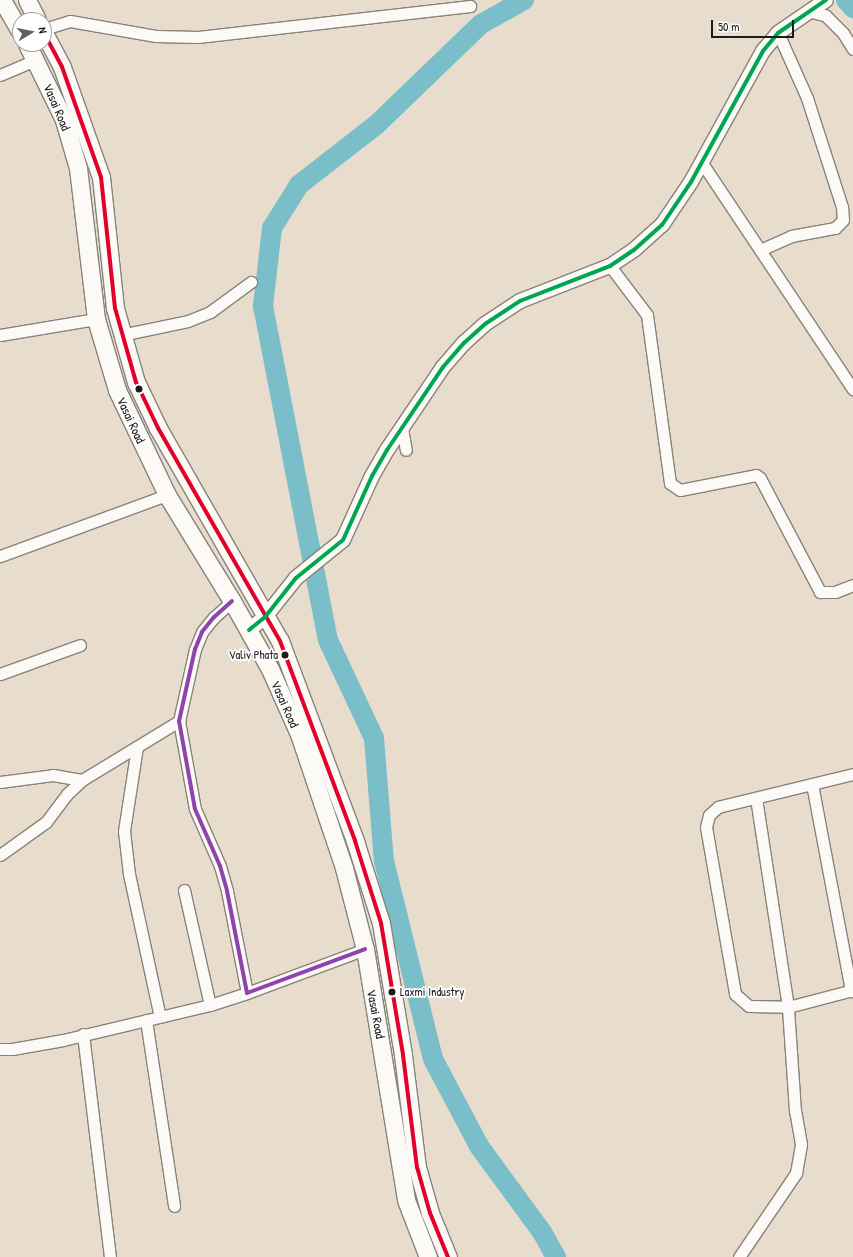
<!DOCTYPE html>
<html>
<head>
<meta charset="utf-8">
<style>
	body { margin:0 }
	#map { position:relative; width:853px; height:1257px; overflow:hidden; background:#e8dccc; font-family:"Patrick Hand",sans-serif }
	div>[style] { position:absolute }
	.river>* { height:20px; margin:-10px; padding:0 10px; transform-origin:10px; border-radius:10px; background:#79bec9 }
	.roads { filter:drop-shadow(1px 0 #88827a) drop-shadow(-1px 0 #88827a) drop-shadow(0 1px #88827a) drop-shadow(0 -1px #88827a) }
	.minor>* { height:11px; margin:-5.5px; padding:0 5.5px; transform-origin:5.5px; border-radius:5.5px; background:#fcfaf7 }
	.tertiary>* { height:14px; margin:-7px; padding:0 7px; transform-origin:7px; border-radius:7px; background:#fcfaf7 }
	.primary>* { height:17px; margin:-8.5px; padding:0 8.5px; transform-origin:8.5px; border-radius:8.5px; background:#fcfaf7 }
	.bus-1>* { height:4px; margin:-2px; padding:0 2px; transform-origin:2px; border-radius:2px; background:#e4002b }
	.bus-2>* { height:4px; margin:-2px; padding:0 2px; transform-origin:2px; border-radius:2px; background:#8e44ad }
	.bus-3>* { height:4px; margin:-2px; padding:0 2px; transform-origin:2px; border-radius:2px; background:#00a651 }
	.dots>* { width:11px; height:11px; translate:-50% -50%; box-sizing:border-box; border:2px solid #fff; border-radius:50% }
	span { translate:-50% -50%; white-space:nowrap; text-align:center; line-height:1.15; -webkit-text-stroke:3.5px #fff; paint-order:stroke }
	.bus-label { font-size:12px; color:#1c1c1c }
	.right { translate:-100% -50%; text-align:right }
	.left { translate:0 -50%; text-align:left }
	.street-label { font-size:13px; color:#1c1c1c }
	.north { position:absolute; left:12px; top:12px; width:40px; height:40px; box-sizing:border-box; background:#fff; border:1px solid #a4a4a4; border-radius:50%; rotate:80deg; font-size:11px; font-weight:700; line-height:16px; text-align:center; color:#1c1c1c }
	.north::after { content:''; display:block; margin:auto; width:14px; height:18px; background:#635f5a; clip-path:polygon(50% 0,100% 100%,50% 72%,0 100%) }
	.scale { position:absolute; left:711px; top:20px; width:83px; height:18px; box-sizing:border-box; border:2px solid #1c1c1c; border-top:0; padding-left:5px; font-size:12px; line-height:14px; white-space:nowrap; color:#1c1c1c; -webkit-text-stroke:3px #fff; paint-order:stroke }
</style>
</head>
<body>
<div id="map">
	<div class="river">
		<div style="left:524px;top:0;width:49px;rotate:150.8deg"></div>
		<div style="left:481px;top:24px;width:146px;rotate:136.1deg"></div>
		<div style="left:376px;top:125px;width:98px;rotate:142.1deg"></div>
		<div style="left:299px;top:185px;width:51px;rotate:122.1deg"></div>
		<div style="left:272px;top:228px;width:79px;rotate:96.6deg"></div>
		<div style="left:263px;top:306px;width:340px;rotate:79deg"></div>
		<div style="left:328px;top:640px;width:108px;rotate:64.9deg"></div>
		<div style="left:374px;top:738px;width:123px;rotate:85.4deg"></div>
		<div style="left:384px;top:861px;width:204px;rotate:76.1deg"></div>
		<div style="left:433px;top:1059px;width:98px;rotate:62.1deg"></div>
		<div style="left:479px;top:1146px;width:107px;rotate:53.8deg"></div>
		<div style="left:542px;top:1232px;width:29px;rotate:61deg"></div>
		<div style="left:846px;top:0;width:11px;rotate:49deg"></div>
	</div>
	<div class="roads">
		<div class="minor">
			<div style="left:807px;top:11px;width:18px;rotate:13deg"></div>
			<div style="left:825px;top:15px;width:25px;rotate:45deg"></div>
			<div style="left:843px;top:33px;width:19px;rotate:58deg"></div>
			<div style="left:44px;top:29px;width:27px;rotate:-17deg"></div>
			<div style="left:70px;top:21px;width:87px;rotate:9.9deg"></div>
			<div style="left:156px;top:36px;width:42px;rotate:1.4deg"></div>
			<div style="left:198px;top:37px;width:274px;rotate:-6.5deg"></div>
			<div style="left:0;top:75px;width:39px;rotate:-23deg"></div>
			<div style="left:702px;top:163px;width:272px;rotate:56.3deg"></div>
			<div style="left:760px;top:250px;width:34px;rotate:-24deg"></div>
			<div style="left:791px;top:236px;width:45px;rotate:-10.3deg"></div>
			<div style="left:835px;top:228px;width:11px;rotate:-45deg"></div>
			<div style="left:843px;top:220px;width:13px;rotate:-94deg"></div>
			<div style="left:842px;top:207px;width:114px;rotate:-107.8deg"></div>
			<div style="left:807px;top:98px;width:71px;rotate:-114deg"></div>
			<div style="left:610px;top:266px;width:61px;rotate:52.9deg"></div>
			<div style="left:647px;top:315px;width:170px;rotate:82.2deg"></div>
			<div style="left:670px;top:483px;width:12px;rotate:35deg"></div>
			<div style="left:680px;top:490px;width:77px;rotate:-11.2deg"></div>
			<div style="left:756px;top:475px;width:5px;rotate:37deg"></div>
			<div style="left:760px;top:478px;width:129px;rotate:62.2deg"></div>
			<div style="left:820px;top:592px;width:15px"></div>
			<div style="left:835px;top:592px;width:19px;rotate:-21deg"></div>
			<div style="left:0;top:335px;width:97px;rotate:-9.5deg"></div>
			<div style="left:121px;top:335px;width:68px;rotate:-11.8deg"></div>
			<div style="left:188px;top:321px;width:24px;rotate:-22deg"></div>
			<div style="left:210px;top:312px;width:51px;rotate:-36.2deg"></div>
			<div style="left:402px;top:428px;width:22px;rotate:80deg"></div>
			<div style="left:0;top:556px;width:178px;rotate:-20.1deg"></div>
			<div style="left:232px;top:601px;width:24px;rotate:138deg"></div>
			<div style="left:214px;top:617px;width:19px;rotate:129deg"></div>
			<div style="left:202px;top:632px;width:18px;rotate:112deg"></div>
			<div style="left:195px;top:649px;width:74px;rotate:102.5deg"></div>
			<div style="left:179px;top:721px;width:89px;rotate:79.7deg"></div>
			<div style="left:195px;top:809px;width:62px;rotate:66.3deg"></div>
			<div style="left:220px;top:866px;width:26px;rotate:74deg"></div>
			<div style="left:227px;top:891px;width:104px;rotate:78.9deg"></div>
			<div style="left:247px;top:993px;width:126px;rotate:-20.4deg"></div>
			<div style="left:0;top:674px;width:85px;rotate:-19.9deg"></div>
			<div style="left:137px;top:747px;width:85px;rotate:98.8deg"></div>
			<div style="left:124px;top:831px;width:43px;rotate:83.4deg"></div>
			<div style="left:129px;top:874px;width:146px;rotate:77.8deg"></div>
			<div style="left:853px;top:774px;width:139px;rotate:166.3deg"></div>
			<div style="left:718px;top:807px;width:12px;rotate:138deg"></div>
			<div style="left:709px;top:815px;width:12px;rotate:104deg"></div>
			<div style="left:706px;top:827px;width:169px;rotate:80.1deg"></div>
			<div style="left:735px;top:994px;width:18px;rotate:41deg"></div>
			<div style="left:749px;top:1006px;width:39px;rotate:1deg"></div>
			<div style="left:788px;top:1007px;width:67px;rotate:-14.7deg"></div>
			<div style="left:0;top:782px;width:53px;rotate:-7.5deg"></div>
			<div style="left:53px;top:775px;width:29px;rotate:10deg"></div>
			<div style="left:812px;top:784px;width:211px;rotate:79.3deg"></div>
			<div style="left:0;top:855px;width:57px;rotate:-35.7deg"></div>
			<div style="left:46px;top:822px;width:35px;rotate:-53deg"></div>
			<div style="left:67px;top:794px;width:21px;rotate:-43deg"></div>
			<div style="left:82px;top:780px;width:114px;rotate:-31.3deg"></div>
			<div style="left:184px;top:890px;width:118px;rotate:77.3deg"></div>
			<div style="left:146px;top:1020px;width:188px;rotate:81.4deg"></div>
			<div style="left:83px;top:1034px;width:225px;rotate:83.1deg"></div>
			<div style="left:0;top:1049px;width:12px"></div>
			<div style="left:12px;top:1049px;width:52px;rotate:-10deg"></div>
			<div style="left:63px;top:1040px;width:151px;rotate:-13.4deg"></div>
			<div style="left:210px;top:1005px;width:39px;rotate:-18deg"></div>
			<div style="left:739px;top:1257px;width:102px;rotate:-55.8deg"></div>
			<div style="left:796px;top:1173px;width:29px;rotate:-80deg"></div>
			<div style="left:801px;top:1144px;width:34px;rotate:-100deg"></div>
			<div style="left:795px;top:1111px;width:104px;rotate:-93.9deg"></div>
			<div style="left:788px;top:1007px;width:211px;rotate:-98.7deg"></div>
		</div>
		<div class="tertiary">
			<div style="left:249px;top:630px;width:21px;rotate:-39deg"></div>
			<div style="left:265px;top:617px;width:50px;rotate:-51.5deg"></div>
			<div style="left:296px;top:578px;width:60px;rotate:-39deg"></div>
			<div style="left:343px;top:540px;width:70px;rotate:-65.6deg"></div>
			<div style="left:372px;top:476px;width:30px;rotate:-60deg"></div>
			<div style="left:387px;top:450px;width:100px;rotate:-56deg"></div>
			<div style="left:443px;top:367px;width:32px;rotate:-49deg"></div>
			<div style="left:464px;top:343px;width:28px;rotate:-42deg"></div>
			<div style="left:485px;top:324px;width:42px;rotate:-33.3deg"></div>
			<div style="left:520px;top:301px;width:97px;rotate:-21.3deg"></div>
			<div style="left:610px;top:266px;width:30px;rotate:-34deg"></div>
			<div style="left:635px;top:249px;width:36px;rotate:-42deg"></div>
			<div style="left:662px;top:225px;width:52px;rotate:-56deg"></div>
			<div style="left:691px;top:182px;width:149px;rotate:-61.2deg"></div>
			<div style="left:763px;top:51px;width:23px;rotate:-50deg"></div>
			<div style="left:778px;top:33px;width:58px;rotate:-34.5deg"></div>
		</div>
		<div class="primary">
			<div style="left:2px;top:0;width:36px;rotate:60deg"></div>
			<div style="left:27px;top:0;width:22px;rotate:63deg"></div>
			<div style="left:44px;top:33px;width:38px;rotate:62deg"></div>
			<div style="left:62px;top:67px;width:117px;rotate:70.5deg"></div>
			<div style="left:101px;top:177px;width:132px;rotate:83.9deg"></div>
			<div style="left:115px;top:308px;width:77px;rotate:74.2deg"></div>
			<div style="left:136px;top:382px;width:51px;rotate:64.4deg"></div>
			<div style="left:158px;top:428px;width:245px;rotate:60.2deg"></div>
			<div style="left:280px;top:641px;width:214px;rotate:69.4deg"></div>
			<div style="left:355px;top:841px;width:86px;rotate:72.4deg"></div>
			<div style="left:381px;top:923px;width:134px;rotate:80.5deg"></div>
			<div style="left:403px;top:1055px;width:113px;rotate:82.9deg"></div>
			<div style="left:417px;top:1167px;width:48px;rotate:74.2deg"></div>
			<div style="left:430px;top:1213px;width:48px;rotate:67.8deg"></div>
			<div style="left:27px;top:44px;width:85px;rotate:64deg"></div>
			<div style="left:64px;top:120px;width:50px;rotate:73.7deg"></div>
			<div style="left:78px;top:168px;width:152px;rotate:83.2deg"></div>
			<div style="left:96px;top:319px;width:74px;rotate:73.5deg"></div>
			<div style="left:117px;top:390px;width:116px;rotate:64.5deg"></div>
			<div style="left:167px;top:495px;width:124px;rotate:58.5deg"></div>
			<div style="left:232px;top:601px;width:78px;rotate:60.8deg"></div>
			<div style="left:270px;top:669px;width:71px;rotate:66deg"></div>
			<div style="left:299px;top:734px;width:141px;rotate:71.4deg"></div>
			<div style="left:344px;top:868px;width:84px;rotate:75.5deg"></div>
			<div style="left:365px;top:949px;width:254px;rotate:80.7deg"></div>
			<div style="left:406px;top:1200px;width:61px;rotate:68.9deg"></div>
		</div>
	</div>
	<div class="bus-1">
		<div style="left:44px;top:33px;width:38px;rotate:62deg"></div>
		<div style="left:62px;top:67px;width:117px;rotate:70.5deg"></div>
		<div style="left:101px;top:177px;width:132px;rotate:83.9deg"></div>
		<div style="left:115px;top:308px;width:77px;rotate:74.2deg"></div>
		<div style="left:136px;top:382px;width:51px;rotate:64.4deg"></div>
		<div style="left:158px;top:428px;width:245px;rotate:60.2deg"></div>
		<div style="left:280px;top:641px;width:214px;rotate:69.4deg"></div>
		<div style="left:355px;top:841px;width:86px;rotate:72.4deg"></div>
		<div style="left:381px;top:923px;width:134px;rotate:80.5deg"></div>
		<div style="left:403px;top:1055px;width:113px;rotate:82.9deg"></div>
		<div style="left:417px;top:1167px;width:48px;rotate:74.2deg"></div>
		<div style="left:430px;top:1213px;width:48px;rotate:67.8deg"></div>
	</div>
	<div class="bus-2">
		<div style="left:232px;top:601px;width:24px;rotate:138deg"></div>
		<div style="left:214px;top:617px;width:19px;rotate:129deg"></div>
		<div style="left:202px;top:632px;width:18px;rotate:112deg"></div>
		<div style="left:195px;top:649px;width:74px;rotate:102.5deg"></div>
		<div style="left:179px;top:721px;width:89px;rotate:79.7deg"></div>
		<div style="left:195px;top:809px;width:62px;rotate:66.3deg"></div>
		<div style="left:220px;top:866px;width:26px;rotate:74deg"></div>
		<div style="left:227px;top:891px;width:104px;rotate:78.9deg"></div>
		<div style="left:247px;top:993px;width:126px;rotate:-20.4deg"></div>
	</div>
	<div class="bus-3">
		<div style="left:249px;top:630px;width:21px;rotate:-39deg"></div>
		<div style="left:265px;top:617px;width:50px;rotate:-51.5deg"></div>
		<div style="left:296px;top:578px;width:60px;rotate:-39deg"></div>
		<div style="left:343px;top:540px;width:70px;rotate:-65.6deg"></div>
		<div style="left:372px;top:476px;width:30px;rotate:-60deg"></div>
		<div style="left:387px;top:450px;width:100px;rotate:-56deg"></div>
		<div style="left:443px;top:367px;width:32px;rotate:-49deg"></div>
		<div style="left:464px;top:343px;width:28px;rotate:-42deg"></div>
		<div style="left:485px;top:324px;width:42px;rotate:-33.3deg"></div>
		<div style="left:520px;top:301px;width:97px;rotate:-21.3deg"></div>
		<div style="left:610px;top:266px;width:30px;rotate:-34deg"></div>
		<div style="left:635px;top:249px;width:36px;rotate:-42deg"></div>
		<div style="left:662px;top:225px;width:52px;rotate:-56deg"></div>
		<div style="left:691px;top:182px;width:149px;rotate:-61.2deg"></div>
		<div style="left:763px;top:51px;width:23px;rotate:-50deg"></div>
		<div style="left:778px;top:33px;width:58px;rotate:-34.5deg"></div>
	</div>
	<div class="dots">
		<div style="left:139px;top:389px;background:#1c1c1c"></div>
		<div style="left:285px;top:655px;background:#1c1c1c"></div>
		<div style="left:392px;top:992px;background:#1c1c1c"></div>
	</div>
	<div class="bus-label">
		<span class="right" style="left:278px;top:655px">Valiv Phata</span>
		<span class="left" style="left:400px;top:992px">Laxmi Industry</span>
	</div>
	<div class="street-label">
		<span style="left:57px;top:107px;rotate:67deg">Vasai Road</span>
		<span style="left:131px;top:420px;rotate:65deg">Vasai Road</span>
		<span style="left:285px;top:704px;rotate:66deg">Vasai Road</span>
		<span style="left:376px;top:1014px;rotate:79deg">Vasai Road</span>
	</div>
	<div class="north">N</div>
	<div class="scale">50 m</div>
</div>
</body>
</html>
